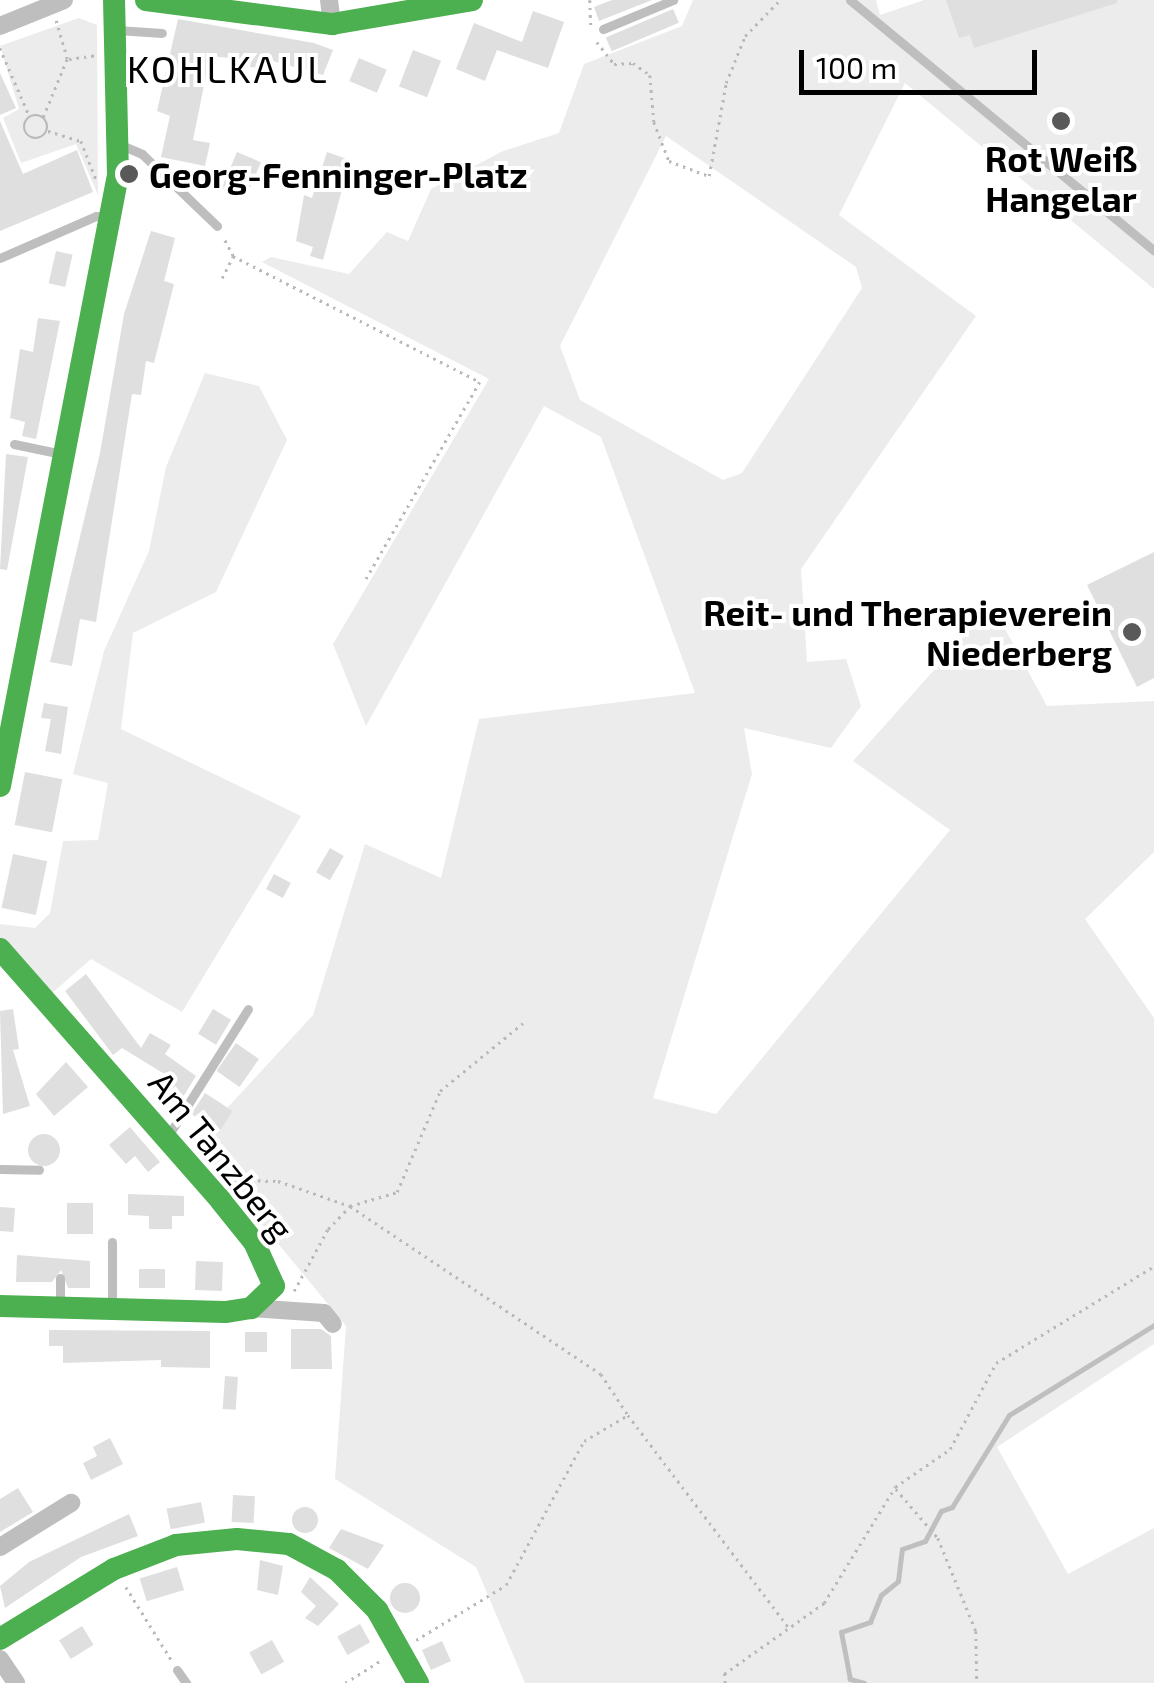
<!DOCTYPE html>
<html>
<head>
<meta charset="utf-8">
<style>
	body { margin:0 }
	#map { position:relative; width:1154px; height:1683px; overflow:hidden; background:#fff; font-family:"Exo 2",sans-serif }
	div>[style] { position:absolute }
	.green>* { inset:0; background:#ececec }
	.stream>* { height:5px; margin:-2.5px; padding:0 2.5px; transform-origin:2.5px; border-radius:2.5px; background:#bfbfbf }
	.building>* { inset:0; background:#dfdfdf; transform-origin:0 0 }
	.round { border-radius:50% }
	.path>* { height:2.5px; margin-top:-1.25px; transform-origin:0; background:repeating-linear-gradient(90deg,#b9b9b9 0 2.5px,transparent 0 7.5px) }
	.path>.ring { margin:-1.25px; padding:0; box-sizing:content-box; background:none; border:2.5px solid #b9b9b9; border-radius:50% }
	.lane>* { height:9px; margin:-4.5px; padding:0 4.5px; transform-origin:4.5px; border-radius:4.5px; background:#bebebe }
	.street>* { height:18px; margin:-9px; padding:0 9px; transform-origin:9px; border-radius:9px; background:#bebebe }
	.fast>* { height:22px; margin:-11px; padding:0 11px; transform-origin:11px; border-radius:11px; background:#4caf50 }
	.dots>* { width:28px; height:28px; translate:-50% -50%; box-sizing:border-box; border:5px solid #fff; border-radius:50% }
	span { translate:-50% -50%; white-space:nowrap; text-align:center; line-height:1.15; -webkit-text-stroke:8px #fff; paint-order:stroke }
	.poi-label { font-size:35px; color:#000; font-weight:700 }
	.left { translate:0 -50%; text-align:left }
	.right { translate:-100% -50%; text-align:right }
	.street-label { font-size:35px; color:#000 }
	.neighbourhood-label { font-size:38px; color:#000; letter-spacing:2.5px }
	.scale { position:absolute; left:799px; top:50px; width:238px; height:45px; box-sizing:border-box; border:5px solid #000; border-top:0; padding-left:12px; font-size:30px; line-height:35px; white-space:nowrap; color:#000; -webkit-text-stroke:8px #fff; paint-order:stroke }
</style>
</head>
<body>
<div id="map">
	<div class="green">
		<div style="clip-path:polygon(evenodd,693px 0,876px 0,880px 15px,924px 0,1154px 0,1154px 289px,905px 83px,839px 215px,976px 316px,801px 569px,807px 662px,846px 659px,861px 706px,831px 748px,744px 728px,752px 774px,653px 1098px,716px 1114px,950px 830px,853px 761px,992px 605px,1047px 706px,1154px 701px,1154px 852px,1085px 919px,1154px 1018px,1154px 1344px,997px 1447px,1068px 1574px,1154px 1528px,1154px 1683px,525px 1683px,476px 1567px,335px 1479px,346px 1326px,195px 1143px,313px 1015px,365px 844px,441px 878px,479px 719px,695px 693px,601px 437px,544px 406px,366px 726px,333px 644px,489px 379px,262px 262px,271px 257px,349px 274px,387px 232px,408px 241px,431px 189px,503px 151px,559px 133px,584px 64px,682px 26px,693px 0,666px 136px,856px 267px,862px 288px,742px 473px,723px 480px,580px 400px,560px 346px,666px 136px)"></div>
		<div style="clip-path:polygon(79px 18px,97px 25px,98px 195px,76px 144px,21px 163px,3px 118px,19px 109px,0 46px)"></div>
		<div style="clip-path:polygon(205px 373px,259px 386px,287px 440px,216px 592px,133px 633px,121px 729px,301px 816px,182px 1012px,91px 959px,51px 994px,0 938px,0 924px,35px 928px,50px 913px,63px 841px,98px 840px,108px 783px,73px 774px,104px 651px,149px 551px,166px 467px)"></div>
	</div>
	<div class="stream">
		<div style="left:864px;top:1683px;width:15px;rotate:-164deg"></div>
		<div style="left:850px;top:1679px;width:48px;rotate:-100.8deg"></div>
		<div style="left:841px;top:1632px;width:31px;rotate:-19deg"></div>
		<div style="left:870px;top:1622px;width:29px;rotate:-68deg"></div>
		<div style="left:881px;top:1595px;width:22px;rotate:-39deg"></div>
		<div style="left:898px;top:1581px;width:32px;rotate:-83deg"></div>
		<div style="left:902px;top:1549px;width:24px;rotate:-19deg"></div>
		<div style="left:925px;top:1541px;width:34px;rotate:-62deg"></div>
		<div style="left:941px;top:1511px;width:12px;rotate:-20deg"></div>
		<div style="left:952px;top:1507px;width:108px;rotate:-58.2deg"></div>
		<div style="left:1009px;top:1415px;width:171px;rotate:-31.8deg"></div>
	</div>
	<div class="building">
		<div style="clip-path:polygon(612px 0,652px 0,599px 21px,594px 7px)"></div>
		<div style="clip-path:polygon(946px 0,1117px 0,1117px 3px,974px 48px,970px 35px,959px 38px)"></div>
		<div style="left:673px;top:9px;width:15px;height:73px;rotate:67deg"></div>
		<div style="clip-path:polygon(533px 11px,564px 22px,548px 68px,497px 50px,485px 81px,456px 69px,474px 23px,522px 42px)"></div>
		<div style="clip-path:polygon(178px 19px,314px 43px,333px 50px,323px 75px,265px 59px,264px 69px,250px 67px,251px 60px,210px 56px,193px 140px,210px 143px,205px 166px,161px 157px,170px 116px,157px 111px)"></div>
		<div style="left:413px;top:50px;width:30px;height:39px;rotate:21deg"></div>
		<div style="left:359px;top:58px;width:30px;height:25px;rotate:23deg"></div>
		<div style="clip-path:polygon(0 73px,16px 108px,0 115px)"></div>
		<div style="clip-path:polygon(0 121px,23px 174px,77px 150px,93px 192px,0 231px)"></div>
		<div style="left:237px;top:152px;width:26px;height:39px;rotate:23deg"></div>
		<div style="clip-path:polygon(327px 152px,350px 160px,323px 260px,310px 256px,313px 247px,296px 241px,304px 195px,312px 198px)"></div>
		<div style="clip-path:polygon(151px 231px,175px 238px,164px 281px,174px 284px,154px 363px,146px 361px,141px 395px,132px 394px,96px 622px,80px 619px,72px 666px,50px 662px,100px 453px,124px 314px)"></div>
		<div style="left:56px;top:251px;width:17px;height:33px;rotate:13deg"></div>
		<div style="clip-path:polygon(38px 318px,60px 321px,36px 439px,22px 436px,25px 422px,10px 418px,20px 349px,33px 352px)"></div>
		<div style="clip-path:polygon(6px 454px,28px 457px,7px 570px,0 569px)"></div>
		<div style="clip-path:polygon(1154px 552px,1154px 678px,1137px 687px,1087px 585px)"></div>
		<div style="clip-path:polygon(44px 703px,68px 707px,61px 754px,45px 751px,51px 719px,41px 718px)"></div>
		<div style="left:25px;top:772px;width:38px;height:54px;rotate:11deg"></div>
		<div style="left:330px;top:848px;width:16px;height:28px;rotate:30deg"></div>
		<div style="left:13px;top:854px;width:35px;height:55px;rotate:12deg"></div>
		<div style="left:274px;top:874px;width:19px;height:17px;rotate:28deg"></div>
		<div style="clip-path:polygon(86px 974px,141px 1048px,150px 1033px,171px 1045px,165px 1054px,196px 1076px,178px 1105px,161px 1094px,171px 1078px,122px 1048px,113px 1055px,65px 991px)"></div>
		<div style="clip-path:polygon(13px 1009px,19px 1049px,13px 1050px,30px 1106px,3px 1114px,0 1011px)"></div>
		<div style="left:213px;top:1009px;width:21px;height:29px;rotate:31deg"></div>
		<div style="left:236px;top:1043px;width:28px;height:34px;rotate:35deg"></div>
		<div style="clip-path:polygon(66px 1062px,88px 1087px,54px 1116px,36px 1094px)"></div>
		<div style="left:205px;top:1093px;width:33px;height:25px;rotate:33deg"></div>
		<div style="clip-path:polygon(130px 1127px,160px 1162px,148px 1172px,135px 1156px,126px 1164px,109px 1145px)"></div>
		<div class="round" style="left:28px;top:1134px;width:32px;height:32px"></div>
		<div style="clip-path:polygon(128px 1194px,184px 1196px,184px 1216px,172px 1216px,172px 1229px,149px 1229px,149px 1216px,128px 1215px)"></div>
		<div style="left:93px;top:1203px;width:31px;height:26px;rotate:90deg"></div>
		<div style="left:0;top:1207px;width:15px;height:24px;rotate:4deg"></div>
		<div style="clip-path:polygon(17px 1255px,90px 1261px,90px 1288px,68px 1288px,61px 1270px,52px 1282px,16px 1282px)"></div>
		<div style="left:196px;top:1261px;width:27px;height:29px;rotate:2deg"></div>
		<div style="left:139px;top:1269px;width:26px;height:19px"></div>
		<div style="clip-path:polygon(291px 1329px,321px 1329px,331px 1336px,332px 1369px,291px 1369px)"></div>
		<div style="clip-path:polygon(49px 1330px,210px 1331px,210px 1368px,161px 1367px,161px 1360px,63px 1363px,63px 1346px,49px 1346px)"></div>
		<div style="left:245px;top:1332px;width:22px;height:20px"></div>
		<div style="left:225px;top:1376px;width:13px;height:33px;rotate:4deg"></div>
		<div style="clip-path:polygon(110px 1438px,123px 1464px,91px 1480px,83px 1463px,97px 1456px,93px 1447px)"></div>
		<div style="clip-path:polygon(18px 1488px,33px 1512px,0 1532px,0 1499px)"></div>
		<div style="left:233px;top:1495px;width:22px;height:27px;rotate:3deg"></div>
		<div style="left:201px;top:1502px;width:21px;height:35px;rotate:79deg"></div>
		<div class="round" style="left:292px;top:1507px;width:26px;height:26px"></div>
		<div style="clip-path:polygon(129px 1514px,138px 1536px,81px 1557px,5px 1608px,0 1586px,29px 1562px)"></div>
		<div style="clip-path:polygon(341px 1529px,384px 1545px,368px 1569px,329px 1548px)"></div>
		<div style="clip-path:polygon(260px 1560px,283px 1566px,278px 1595px,257px 1590px)"></div>
		<div style="left:177px;top:1567px;width:24px;height:39px;rotate:73deg"></div>
		<div style="clip-path:polygon(310px 1577px,339px 1604px,318px 1626px,305px 1618px,316px 1606px,301px 1592px)"></div>
		<div class="round" style="left:390px;top:1583px;width:30px;height:30px"></div>
		<div style="left:360px;top:1624px;width:21px;height:26px;rotate:61deg"></div>
		<div style="left:82px;top:1626px;width:22px;height:27px;rotate:58deg"></div>
		<div style="left:272px;top:1640px;width:25px;height:26px;rotate:61deg"></div>
		<div style="left:442px;top:1641px;width:22px;height:22px;rotate:66deg"></div>
	</div>
	<div class="path">
		<div style="left:590px;top:0;width:25px;rotate:88deg"></div>
		<div style="left:597px;top:42px;width:28px;rotate:52deg"></div>
		<div style="left:614px;top:64px;width:19px;rotate:-3deg"></div>
		<div style="left:633px;top:63px;width:21px;rotate:35deg"></div>
		<div style="left:650px;top:75px;width:47px;rotate:85.1deg"></div>
		<div style="left:654px;top:122px;width:42px;rotate:69deg"></div>
		<div style="left:669px;top:161px;width:43px;rotate:20.6deg"></div>
		<div style="left:709px;top:176px;width:95px;rotate:-79.6deg"></div>
		<div style="left:726px;top:83px;width:51px;rotate:-68deg"></div>
		<div style="left:745px;top:36px;width:50px;rotate:-45.8deg"></div>
		<div style="left:0;top:48px;width:73px;rotate:66.6deg"></div>
		<div style="left:69px;top:59px;width:27px;rotate:-8deg"></div>
		<div class="ring" style="left:24px;top:115px;width:21.5px;height:21.5px"></div>
		<div style="left:43px;top:117px;width:63px;rotate:-67.5deg"></div>
		<div style="left:67px;top:59px;width:40px;rotate:-106deg"></div>
		<div style="left:48px;top:131px;width:34px;rotate:17deg"></div>
		<div style="left:81px;top:141px;width:41px;rotate:68.5deg"></div>
		<div style="left:233px;top:256px;width:277px;rotate:27deg"></div>
		<div style="left:480px;top:382px;width:230px;rotate:120deg"></div>
		<div style="left:222px;top:278px;width:25px;rotate:-63deg"></div>
		<div style="left:233px;top:256px;width:19px;rotate:-118deg"></div>
		<div style="left:228px;top:1180px;width:50px;rotate:1.1deg"></div>
		<div style="left:278px;top:1181px;width:76px;rotate:19.1deg"></div>
		<div style="left:350px;top:1206px;width:302px;rotate:33.8deg"></div>
		<div style="left:601px;top:1374px;width:49px;rotate:56.6deg"></div>
		<div style="left:294px;top:1291px;width:71px;rotate:-61.3deg"></div>
		<div style="left:328px;top:1229px;width:32px;rotate:-46deg"></div>
		<div style="left:350px;top:1206px;width:49px;rotate:-16.6deg"></div>
		<div style="left:397px;top:1192px;width:110px;rotate:-66.9deg"></div>
		<div style="left:440px;top:1091px;width:107px;rotate:-39.3deg"></div>
		<div style="left:896px;top:1489px;width:65px;rotate:49.4deg"></div>
		<div style="left:938px;top:1538px;width:100px;rotate:67.8deg"></div>
		<div style="left:976px;top:1631px;width:52px;rotate:88.9deg"></div>
		<div style="left:126px;top:1587px;width:87px;rotate:58.1deg"></div>
		<div style="left:416px;top:1640px;width:105px;rotate:-31.4deg"></div>
		<div style="left:506px;top:1585px;width:164px;rotate:-61.6deg"></div>
		<div style="left:584px;top:1441px;width:51px;rotate:-30.6deg"></div>
		<div style="left:628px;top:1415px;width:268px;rotate:52.9deg"></div>
		<div style="left:345px;top:1683px;width:45px;rotate:-32.3deg"></div>
		<div style="left:725px;top:1683px;width:9px;rotate:-96deg"></div>
		<div style="left:724px;top:1674px;width:123px;rotate:-35.4deg"></div>
		<div style="left:824px;top:1603px;width:136px;rotate:-58.5deg"></div>
		<div style="left:895px;top:1487px;width:67px;rotate:-34.6deg"></div>
		<div style="left:950px;top:1449px;width:98px;rotate:-61.9deg"></div>
		<div style="left:996px;top:1363px;width:185px;rotate:-31.5deg"></div>
	</div>
	<div class="lane">
		<div style="left:850px;top:0;width:394px;rotate:39.5deg"></div>
		<div style="left:603px;top:29px;width:76px;rotate:-22.5deg"></div>
		<div style="left:117px;top:30px;width:45px;rotate:3.8deg"></div>
		<div style="left:121px;top:145px;width:23px;rotate:23deg"></div>
		<div style="left:142px;top:154px;width:104px;rotate:43.8deg"></div>
		<div style="left:0;top:258px;width:105px;rotate:-23.6deg"></div>
		<div style="left:96px;top:216px;width:13px;rotate:4deg"></div>
		<div style="left:14px;top:444px;width:49px;rotate:11.8deg"></div>
		<div style="left:168px;top:1136px;width:150px;rotate:-57.8deg"></div>
		<div style="left:0;top:1169px;width:39px;rotate:1deg"></div>
		<div style="left:60px;top:1304px;width:26px;rotate:-90deg"></div>
		<div style="left:112px;top:1306px;width:64px;rotate:-90deg"></div>
		<div style="left:177px;top:1670px;width:16px;rotate:55deg"></div>
	</div>
	<div class="street">
		<div style="left:329px;top:0;width:24px;rotate:83deg"></div>
		<div style="left:0;top:26px;width:69px;rotate:-22.1deg"></div>
		<div style="left:251px;top:1308px;width:73px;rotate:3.9deg"></div>
		<div style="left:324px;top:1313px;width:14px;rotate:51deg"></div>
		<div style="left:0;top:1547px;width:84px;rotate:-31.8deg"></div>
		<div style="left:0;top:1659px;width:29px;rotate:56deg"></div>
	</div>
	<div class="fast">
		<div style="left:146px;top:0;width:188px;rotate:7.4deg"></div>
		<div style="left:332px;top:24px;width:142px;rotate:-9.7deg"></div>
		<div style="left:0;top:786px;width:622px;rotate:-79.07deg"></div>
		<div style="left:118px;top:175px;width:175px;rotate:-91.3deg"></div>
		<div style="left:0;top:949px;width:335px;rotate:48.7deg"></div>
		<div style="left:221px;top:1201px;width:53px;rotate:51.2deg"></div>
		<div style="left:254px;top:1242px;width:48px;rotate:65.6deg"></div>
		<div style="left:274px;top:1286px;width:32px;rotate:136deg"></div>
		<div style="left:251px;top:1308px;width:26px;rotate:171deg"></div>
		<div style="left:225px;top:1312px;width:225px;rotate:-178.5deg"></div>
		<div style="left:0;top:1639px;width:134px;rotate:-31.6deg"></div>
		<div style="left:114px;top:1569px;width:66px;rotate:-21.2deg"></div>
		<div style="left:176px;top:1545px;width:61px;rotate:-5.6deg"></div>
		<div style="left:237px;top:1539px;width:52px;rotate:5.5deg"></div>
		<div style="left:289px;top:1544px;width:55px;rotate:28.4deg"></div>
		<div style="left:337px;top:1570px;width:57px;rotate:45deg"></div>
		<div style="left:377px;top:1610px;width:84px;rotate:60.7deg"></div>
	</div>
	<div class="dots">
		<div style="left:1061px;top:121px;background:#595959"></div>
		<div style="left:129px;top:174px;background:#595959"></div>
		<div style="left:1132px;top:632px;background:#595959"></div>
	</div>
	<div class="poi-label">
		<span style="left:1061px;top:178px">Rot Weiß<br>Hangelar</span>
		<span class="left" style="left:149px;top:174px">Georg-Fenninger-Platz</span>
		<span class="right" style="left:1112px;top:632px">Reit- und Therapieverein<br>Niederberg</span>
	</div>
	<div class="street-label">
		<span style="left:222px;top:1155px;rotate:51deg">Am Tanzberg</span>
	</div>
	<div class="neighbourhood-label">
		<span style="left:228px;top:69px">KOHLKAUL</span>
	</div>
	<div class="scale">100 m</div>
</div>
</body>
</html>
